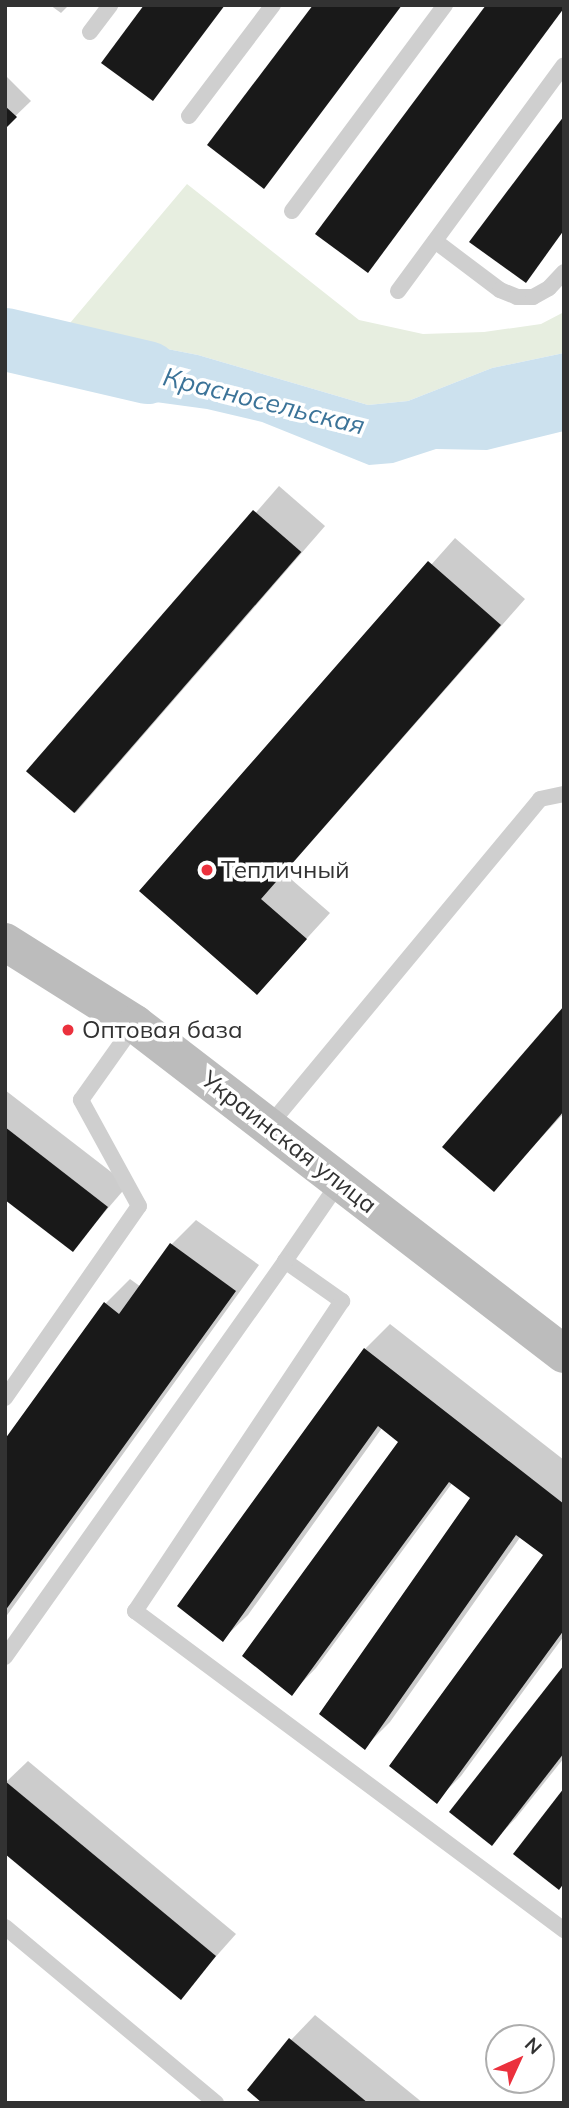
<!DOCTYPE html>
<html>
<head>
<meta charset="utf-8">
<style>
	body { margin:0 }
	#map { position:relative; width:569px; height:2108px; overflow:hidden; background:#fff; font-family:Mulish,sans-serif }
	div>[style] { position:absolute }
	.green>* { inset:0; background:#e7eee0 }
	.water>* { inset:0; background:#cce1ee }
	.shadow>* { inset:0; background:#0003; transform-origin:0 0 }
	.river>* { height:63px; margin:-31.5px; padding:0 31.5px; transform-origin:31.5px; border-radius:31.5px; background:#cce1ee }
	.building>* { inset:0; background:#191919; transform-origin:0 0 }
	.lane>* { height:16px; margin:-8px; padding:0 8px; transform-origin:8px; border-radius:8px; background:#cfcfcf }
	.secondary>* { height:38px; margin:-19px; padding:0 19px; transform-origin:19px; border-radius:19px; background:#bcbcbc }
	.dots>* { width:19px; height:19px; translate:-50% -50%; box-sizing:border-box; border:4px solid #fff; border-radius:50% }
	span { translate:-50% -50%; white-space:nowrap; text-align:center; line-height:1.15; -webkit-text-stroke:7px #fff; paint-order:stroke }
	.poi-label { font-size:24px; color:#323232 }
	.left { translate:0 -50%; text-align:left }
	.street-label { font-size:24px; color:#323232 }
	.water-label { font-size:26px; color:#3b7398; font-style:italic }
	.frame { position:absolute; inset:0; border:7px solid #323232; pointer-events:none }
	.north { position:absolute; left:485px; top:2024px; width:70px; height:70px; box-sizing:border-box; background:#fff; border:2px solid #adadad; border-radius:50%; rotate:45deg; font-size:19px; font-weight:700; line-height:28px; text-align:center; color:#323232 }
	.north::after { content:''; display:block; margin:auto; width:24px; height:32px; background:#eb313d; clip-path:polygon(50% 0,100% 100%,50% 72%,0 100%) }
</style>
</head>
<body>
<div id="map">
	<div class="green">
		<div style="clip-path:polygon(187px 184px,359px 320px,423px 334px,484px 332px,541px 324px,564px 312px,564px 353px,492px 368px,408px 401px,368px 405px,198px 355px,65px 329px)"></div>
	</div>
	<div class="water">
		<div style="clip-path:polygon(65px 329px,198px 355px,368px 405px,408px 401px,492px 368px,564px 353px,564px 431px,487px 450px,436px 449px,393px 463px,369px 465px,262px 422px,207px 409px,126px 398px,57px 381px)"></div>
	</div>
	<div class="shadow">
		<div style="clip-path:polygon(50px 5px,69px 5px,61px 13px)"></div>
		<div style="clip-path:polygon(315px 5px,402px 5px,264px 187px)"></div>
		<div style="clip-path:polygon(5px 75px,31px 101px,5px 126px)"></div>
		<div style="left:279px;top:486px;width:61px;height:380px;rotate:41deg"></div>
		<div style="clip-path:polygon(455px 538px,525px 599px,284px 873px,330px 913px,257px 993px,141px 891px)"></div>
		<div style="clip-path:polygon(564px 1008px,564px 1113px,494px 1189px)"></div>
		<div style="clip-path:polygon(5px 1090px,128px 1185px,72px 1250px,5px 1198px)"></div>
		<div style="clip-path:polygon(196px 1220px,259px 1265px,5px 1618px,5px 1442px,105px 1304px,130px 1279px,141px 1287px,172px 1244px)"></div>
		<div style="clip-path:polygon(390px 1324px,564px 1460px,564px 1636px,461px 1776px,436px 1801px,545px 1555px,521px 1536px,390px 1722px,365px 1747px,473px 1498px,453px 1482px,316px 1668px,292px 1693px,400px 1442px,382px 1428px,248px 1615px,223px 1639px,365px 1349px)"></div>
		<div style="clip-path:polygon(564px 1667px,564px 1758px,516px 1818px,492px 1843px)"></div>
		<div style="clip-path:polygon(28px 1761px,236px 1934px,180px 1997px,5px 1783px)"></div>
		<div style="clip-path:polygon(315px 2015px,423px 2103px,265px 2103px,291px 2040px)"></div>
	</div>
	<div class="river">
		<div style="left:5px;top:339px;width:146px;rotate:13.1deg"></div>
	</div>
	<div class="building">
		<div style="clip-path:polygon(144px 5px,225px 5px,153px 101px,101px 63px)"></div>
		<div style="clip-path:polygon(313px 5px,402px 5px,264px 189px,207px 145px)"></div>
		<div style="clip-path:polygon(486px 5px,564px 5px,564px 8px,368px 273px,315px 234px)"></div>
		<div style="clip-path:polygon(5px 106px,17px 117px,5px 129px)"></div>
		<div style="clip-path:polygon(564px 116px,564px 230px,526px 283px,469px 242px)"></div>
		<div style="left:253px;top:510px;width:64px;height:346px;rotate:41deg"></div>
		<div style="clip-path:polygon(428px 561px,501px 625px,261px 899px,307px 939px,257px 995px,139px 891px)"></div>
		<div style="clip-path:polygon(564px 1006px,564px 1111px,494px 1192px,442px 1147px)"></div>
		<div style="clip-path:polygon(5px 1127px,108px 1207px,73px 1252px,5px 1200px)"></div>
		<div style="clip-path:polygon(170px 1243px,236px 1291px,5px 1611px,5px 1439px,104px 1302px,119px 1314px)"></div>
		<div style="clip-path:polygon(364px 1348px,564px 1504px,564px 1630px,437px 1804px,389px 1766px,543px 1555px,516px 1535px,365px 1750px,319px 1714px,470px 1498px,449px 1482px,292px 1696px,242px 1656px,398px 1442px,378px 1426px,223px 1642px,177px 1606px)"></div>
		<div style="clip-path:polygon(564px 1665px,564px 1753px,492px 1846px,449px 1812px)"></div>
		<div style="clip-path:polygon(5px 1781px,216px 1956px,181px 2000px,5px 1854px)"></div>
		<div style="clip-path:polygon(564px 1788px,564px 1883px,559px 1890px,513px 1854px)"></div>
		<div style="clip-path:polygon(289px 2038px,368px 2103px,262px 2103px,247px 2090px)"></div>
	</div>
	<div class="lane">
		<div style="left:90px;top:32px;width:34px;rotate:-53deg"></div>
		<div style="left:189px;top:116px;width:139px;rotate:-52.9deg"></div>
		<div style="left:292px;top:211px;width:257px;rotate:-53.4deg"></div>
		<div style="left:435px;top:241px;width:81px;rotate:37deg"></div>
		<div style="left:500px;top:290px;width:18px;rotate:22deg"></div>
		<div style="left:517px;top:297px;width:16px"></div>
		<div style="left:533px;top:297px;width:18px;rotate:-29deg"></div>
		<div style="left:549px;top:288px;width:22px;rotate:-47deg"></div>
		<div style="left:398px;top:291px;width:280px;rotate:-53.7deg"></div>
		<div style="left:268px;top:1127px;width:426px;rotate:-50.3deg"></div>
		<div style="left:540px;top:799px;width:25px;rotate:-12deg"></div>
		<div style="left:340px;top:1181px;width:97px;rotate:124.5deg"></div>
		<div style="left:285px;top:1261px;width:70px;rotate:35.1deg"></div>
		<div style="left:342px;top:1301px;width:373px;rotate:123.7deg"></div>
		<div style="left:135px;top:1611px;width:535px;rotate:36.63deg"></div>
		<div style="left:5px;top:1398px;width:234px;rotate:-55.1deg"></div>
		<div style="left:139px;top:1206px;width:121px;rotate:-118.7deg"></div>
		<div style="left:81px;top:1100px;width:93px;rotate:-54.6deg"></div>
		<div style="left:5px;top:1657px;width:485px;rotate:-54.7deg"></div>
		<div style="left:5px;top:1927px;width:275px;rotate:39.8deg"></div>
	</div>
	<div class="secondary">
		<div style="left:5px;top:942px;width:154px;rotate:32.2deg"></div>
		<div style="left:135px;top:1024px;width:541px;rotate:37.57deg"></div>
	</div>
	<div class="dots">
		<div style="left:207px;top:870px;background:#eb313d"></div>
		<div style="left:68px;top:1030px;background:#eb313d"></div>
	</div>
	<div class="poi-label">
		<span class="left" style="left:221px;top:870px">Тепличный</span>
		<span class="left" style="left:82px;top:1030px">Оптовая база</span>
	</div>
	<div class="street-label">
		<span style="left:289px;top:1142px;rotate:38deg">Украинская улица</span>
	</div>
	<div class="water-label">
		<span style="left:264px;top:401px;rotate:14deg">Красносельская</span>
	</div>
	<div class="frame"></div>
	<div class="north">N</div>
</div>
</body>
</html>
